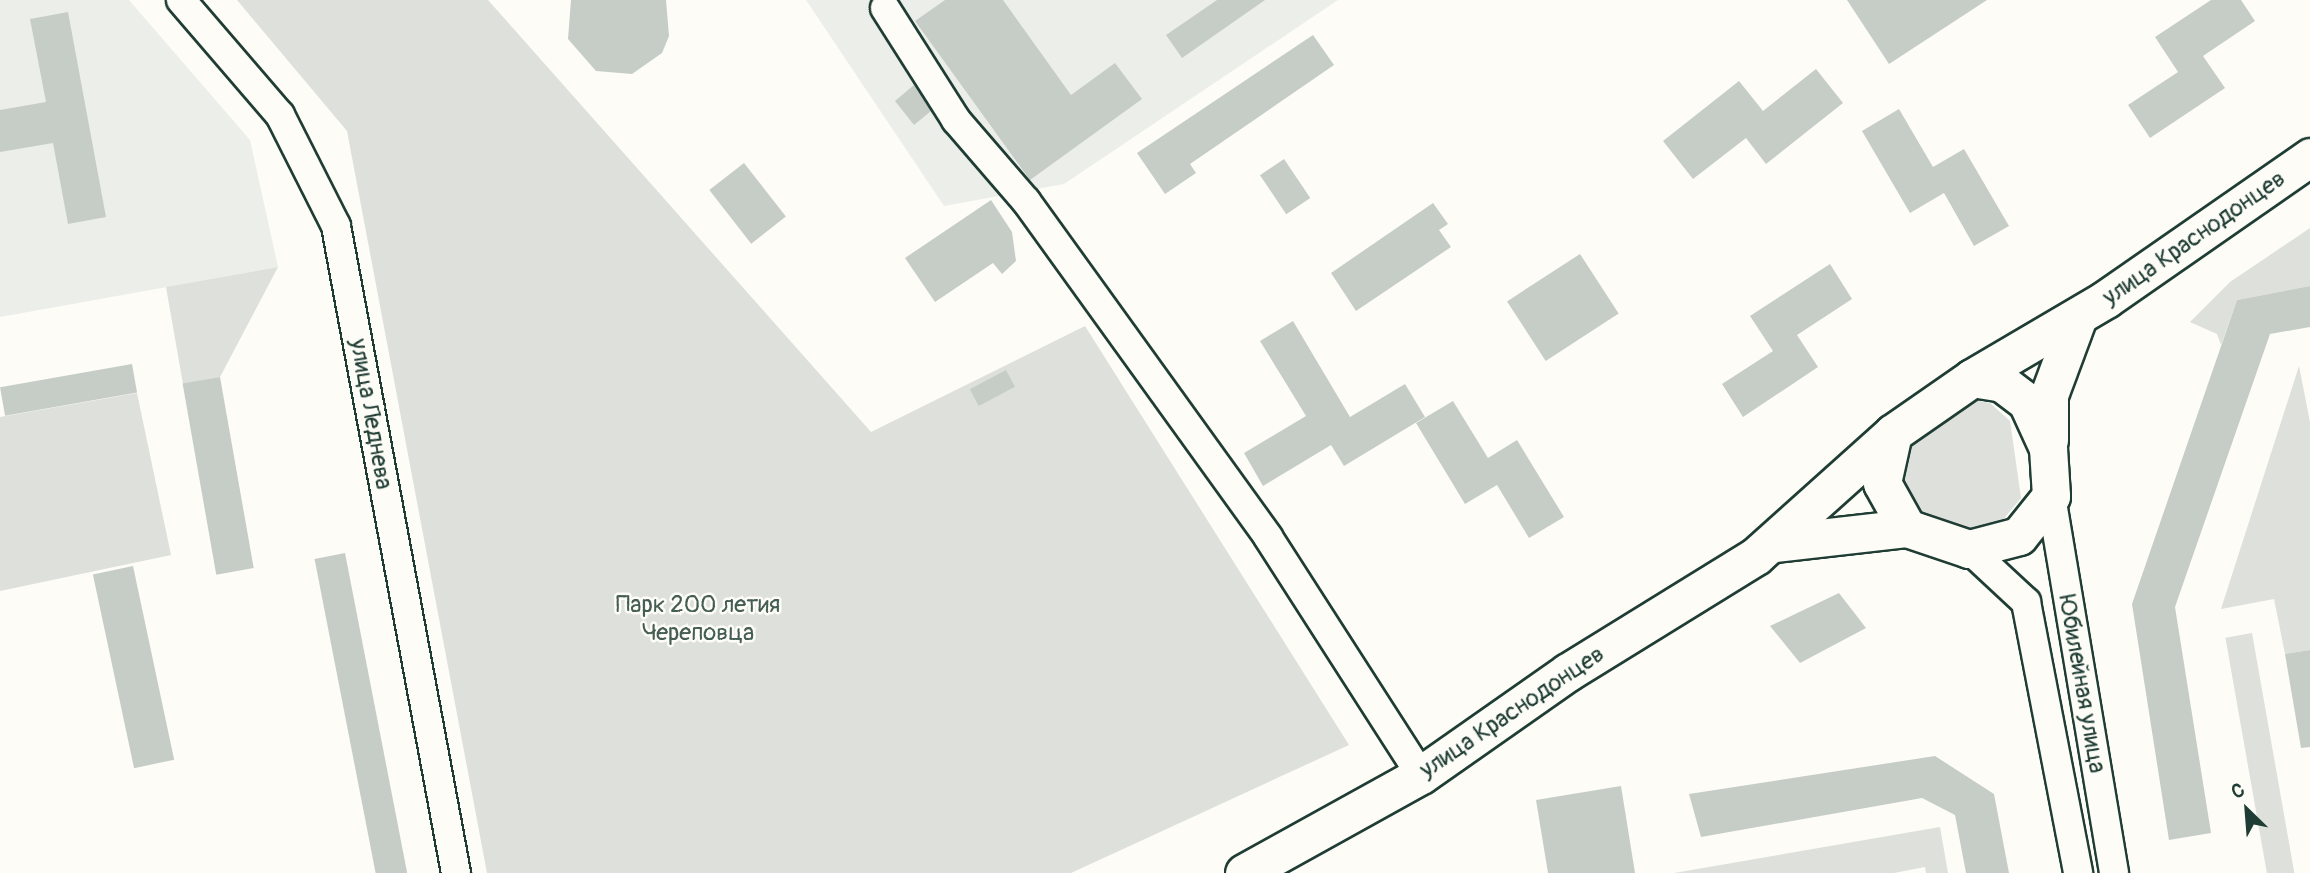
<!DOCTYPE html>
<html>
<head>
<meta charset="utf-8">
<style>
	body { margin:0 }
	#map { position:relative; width:2310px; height:873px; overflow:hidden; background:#fdfcf7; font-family:Pangolin,sans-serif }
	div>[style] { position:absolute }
	.built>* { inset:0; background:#eceee9 }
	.green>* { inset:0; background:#dde0db; transform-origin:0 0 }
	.building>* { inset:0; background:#c6cdc7; transform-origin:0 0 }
	.roads { filter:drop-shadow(2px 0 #1f3d34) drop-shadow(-2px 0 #1f3d34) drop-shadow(0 2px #1f3d34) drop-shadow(0 -2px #1f3d34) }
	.minor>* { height:28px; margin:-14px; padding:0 14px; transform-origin:14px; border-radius:14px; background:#fdfcf7 }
	.major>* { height:37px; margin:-18.5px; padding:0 18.5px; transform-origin:18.5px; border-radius:18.5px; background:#fdfcf7 }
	span { translate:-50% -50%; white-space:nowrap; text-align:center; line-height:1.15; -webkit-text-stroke:5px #fdfcf7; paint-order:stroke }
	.street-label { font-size:24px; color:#1f3d34 }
	.park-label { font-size:24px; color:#455e55 }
	.north { position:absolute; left:2212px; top:775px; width:70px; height:70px; -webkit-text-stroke:5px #fdfcf7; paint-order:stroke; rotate:335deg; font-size:19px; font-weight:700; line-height:28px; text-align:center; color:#1f3d34 }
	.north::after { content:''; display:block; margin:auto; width:24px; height:32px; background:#1f3d34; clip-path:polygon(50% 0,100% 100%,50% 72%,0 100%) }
</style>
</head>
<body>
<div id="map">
	<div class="built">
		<div style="clip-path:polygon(0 0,129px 0,250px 140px,278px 267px,0 317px)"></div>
		<div style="clip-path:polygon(806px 0,1338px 0,1064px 184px,944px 206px)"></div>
	</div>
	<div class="green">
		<div style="clip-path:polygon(237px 0,488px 0,871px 432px,1085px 326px,1349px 745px,1071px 873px,487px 873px,347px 131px)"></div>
		<div style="clip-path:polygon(2310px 228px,2310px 286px,2237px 300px,2221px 345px,2217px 334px,2190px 322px,2230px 282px)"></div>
		<div style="clip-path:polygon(278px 267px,220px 377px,183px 384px,166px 287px)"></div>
		<div style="clip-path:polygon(2299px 366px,2310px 422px,2310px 650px,2285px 654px,2274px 599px,2221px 609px)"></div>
		<div style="clip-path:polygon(137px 393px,171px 555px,0 591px,0 417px)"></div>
		<div style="clip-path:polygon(1967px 399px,1990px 403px,2010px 421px,2021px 498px,2001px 522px,1967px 533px,1913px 507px,1891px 466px,1894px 451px)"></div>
		<div style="left:2252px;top:633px;width:244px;height:27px;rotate:80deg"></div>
		<div style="clip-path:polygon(1940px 827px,1948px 873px,1926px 873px,1925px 867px,1894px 873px,1674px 873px)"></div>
	</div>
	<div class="building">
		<div style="clip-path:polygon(571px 0,666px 0,669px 36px,662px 53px,632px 74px,596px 71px,568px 39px)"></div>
		<div style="clip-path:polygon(945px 0,1003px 0,1071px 95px,1115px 63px,1142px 99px,1030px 180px,915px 21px)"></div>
		<div style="clip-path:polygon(1217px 0,1265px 0,1182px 58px,1166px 35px)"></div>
		<div style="clip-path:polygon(1847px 0,1987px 0,1889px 64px)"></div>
		<div style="clip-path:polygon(2211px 0,2241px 0,2255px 21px,2203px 56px,2225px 88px,2150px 138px,2128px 105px,2178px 72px,2155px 37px)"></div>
		<div style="clip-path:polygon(68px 12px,106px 217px,68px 224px,53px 143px,0 152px,0 110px,46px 102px,30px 19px)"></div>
		<div style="clip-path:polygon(1313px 35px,1334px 65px,1190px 164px,1196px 173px,1165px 194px,1137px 153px)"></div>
		<div style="clip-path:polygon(1816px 69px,1843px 103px,1766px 164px,1746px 138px,1693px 179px,1663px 141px,1739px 81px,1763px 111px)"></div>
		<div style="clip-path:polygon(914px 85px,931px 111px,914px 125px,895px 101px)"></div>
		<div style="clip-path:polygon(1899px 109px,1933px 167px,1964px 149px,2009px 226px,1974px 246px,1944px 193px,1910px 213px,1862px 131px)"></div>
		<div style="left:1284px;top:159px;width:47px;height:29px;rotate:56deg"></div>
		<div style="left:744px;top:163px;width:68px;height:44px;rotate:52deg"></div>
		<div style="clip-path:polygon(991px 200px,1012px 232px,1016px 261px,1002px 274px,993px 263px,935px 302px,905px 258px)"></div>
		<div style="clip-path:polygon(1433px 203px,1448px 224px,1439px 230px,1451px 247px,1356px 311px,1331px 273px)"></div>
		<div style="left:1580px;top:254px;width:71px;height:87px;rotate:57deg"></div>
		<div style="clip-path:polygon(1830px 264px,1852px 299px,1797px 335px,1818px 367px,1743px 417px,1722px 384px,1773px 351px,1750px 316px)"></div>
		<div style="clip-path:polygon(2310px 286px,2310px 327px,2270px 334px,2175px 607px,2211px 833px,2169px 840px,2132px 604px,2237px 300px)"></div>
		<div style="clip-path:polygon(1293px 321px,1350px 417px,1405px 384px,1425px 417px,1344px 466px,1331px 445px,1263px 486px,1244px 453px,1306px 416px,1260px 341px)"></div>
		<div style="left:132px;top:364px;width:29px;height:134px;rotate:80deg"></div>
		<div style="left:1006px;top:370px;width:19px;height:41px;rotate:62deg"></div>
		<div style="left:220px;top:377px;width:194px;height:38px;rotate:80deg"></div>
		<div style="clip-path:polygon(1453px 401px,1488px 458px,1517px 440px,1564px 517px,1529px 538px,1497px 485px,1465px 504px,1416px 423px)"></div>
		<div style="left:345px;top:553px;width:326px;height:31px;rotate:79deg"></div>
		<div style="left:133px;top:566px;width:198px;height:41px;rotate:78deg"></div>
		<div style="clip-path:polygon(1839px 593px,1866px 628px,1800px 663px,1770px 626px)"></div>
		<div style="clip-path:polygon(2310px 650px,2310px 747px,2301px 748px,2285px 654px)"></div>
		<div style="clip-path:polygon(1935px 756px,1994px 794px,2009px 873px,1966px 873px,1955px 815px,1922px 798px,1701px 837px,1689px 794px)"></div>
		<div style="clip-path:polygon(1621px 786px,1635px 873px,1548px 873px,1536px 800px)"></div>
	</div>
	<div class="roads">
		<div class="minor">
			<div style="left:181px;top:0;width:152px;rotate:49.3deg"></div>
			<div style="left:280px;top:115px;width:124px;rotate:63.2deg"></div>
			<div style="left:336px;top:226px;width:658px;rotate:79.49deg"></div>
			<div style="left:885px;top:8px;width:133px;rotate:57.6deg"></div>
			<div style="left:956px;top:120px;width:107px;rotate:49.2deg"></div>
			<div style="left:1026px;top:201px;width:414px;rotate:54.2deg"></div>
			<div style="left:1268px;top:537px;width:283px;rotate:57.3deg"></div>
			<div style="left:2051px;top:496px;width:382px;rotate:80.5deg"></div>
			<div style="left:1969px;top:549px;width:78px;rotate:42.9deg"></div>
			<div style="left:2026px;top:602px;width:276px;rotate:79.1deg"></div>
		</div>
		<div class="major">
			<div style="left:1972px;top:378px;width:30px;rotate:9deg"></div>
			<div style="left:2002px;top:383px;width:31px;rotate:37deg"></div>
			<div style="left:2027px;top:402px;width:51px;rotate:65.5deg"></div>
			<div style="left:2048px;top:448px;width:48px;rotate:86.4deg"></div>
			<div style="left:2051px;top:496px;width:51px;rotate:128.7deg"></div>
			<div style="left:2019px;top:536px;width:52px;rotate:165.4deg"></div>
			<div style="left:1969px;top:549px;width:65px;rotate:-161.3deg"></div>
			<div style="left:1907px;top:528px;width:51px;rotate:-119.1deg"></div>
			<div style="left:1882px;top:483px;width:51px;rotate:-77.6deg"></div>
			<div style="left:1893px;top:433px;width:96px;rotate:-34.8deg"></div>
			<div style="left:1972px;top:378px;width:156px;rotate:-30.5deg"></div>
			<div style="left:2106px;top:299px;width:249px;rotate:-34.8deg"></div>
			<div style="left:2049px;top:440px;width:45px;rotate:-90deg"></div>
			<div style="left:2049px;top:395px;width:83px;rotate:-69.6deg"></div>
			<div style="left:1775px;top:543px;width:133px;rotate:-6.5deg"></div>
			<div style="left:1244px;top:873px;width:202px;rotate:-29deg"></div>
			<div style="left:1421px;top:775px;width:179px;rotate:-35deg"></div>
			<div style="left:1568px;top:672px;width:221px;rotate:-31.7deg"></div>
			<div style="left:1756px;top:556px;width:184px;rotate:-41.9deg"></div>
		</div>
	</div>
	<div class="street-label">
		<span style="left:2194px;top:238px;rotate:-35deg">улица Краснодонцев</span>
		<span style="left:371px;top:414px;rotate:80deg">улица Леднева</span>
		<span style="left:2082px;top:684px;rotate:80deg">Юбилейная улица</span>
		<span style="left:1512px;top:712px;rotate:-34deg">улица Краснодонцев</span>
	</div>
	<div class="park-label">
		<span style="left:698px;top:619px">Парк 200 летия<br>Череповца</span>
	</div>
	<div class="north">С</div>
</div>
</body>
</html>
